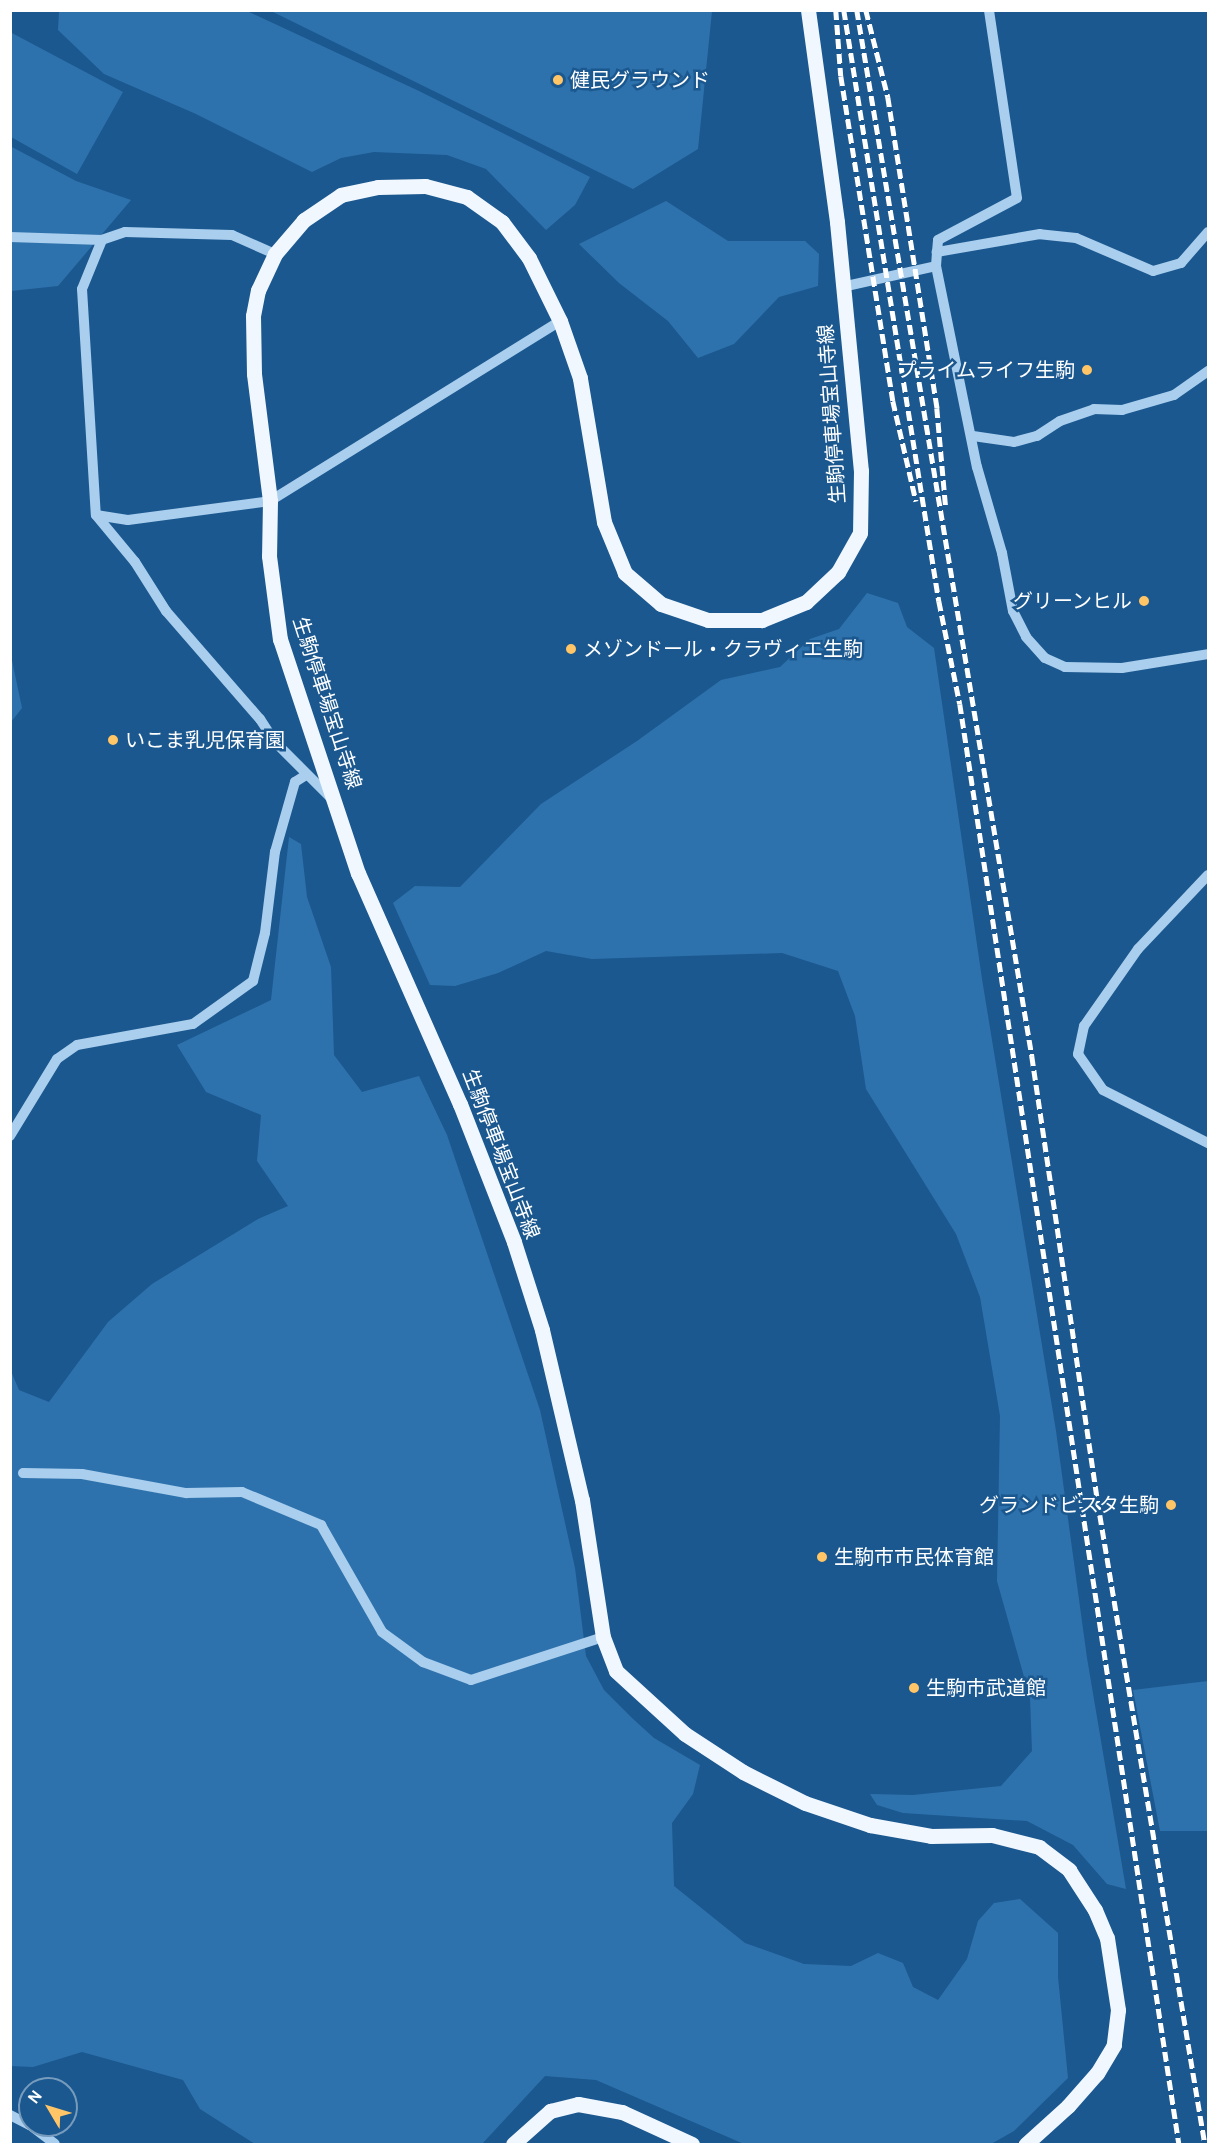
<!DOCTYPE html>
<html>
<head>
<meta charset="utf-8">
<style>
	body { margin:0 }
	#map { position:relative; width:1219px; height:2155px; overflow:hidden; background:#1b588f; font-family:Cabin,"Noto Sans JP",sans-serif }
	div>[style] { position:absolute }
	.green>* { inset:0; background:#2e72ad }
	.minor>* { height:10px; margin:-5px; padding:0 5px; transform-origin:5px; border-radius:5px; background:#a9ceee }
	.major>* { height:15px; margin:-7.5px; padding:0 7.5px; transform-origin:7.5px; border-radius:7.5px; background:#f0f7ff }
	.rail>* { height:4.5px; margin-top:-2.25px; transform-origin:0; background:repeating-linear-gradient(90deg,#fff 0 10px,transparent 0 14.5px) }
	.dots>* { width:16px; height:16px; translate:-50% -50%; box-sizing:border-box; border:3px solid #1b588f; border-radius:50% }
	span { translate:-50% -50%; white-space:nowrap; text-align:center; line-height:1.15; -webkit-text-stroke:5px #1b588f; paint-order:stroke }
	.poi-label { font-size:20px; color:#fff }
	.left { translate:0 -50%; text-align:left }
	.right { translate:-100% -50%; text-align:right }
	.street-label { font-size:20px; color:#fff }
	.frame { position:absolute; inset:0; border:12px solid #fff; pointer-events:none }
	.north { position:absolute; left:18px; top:2077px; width:60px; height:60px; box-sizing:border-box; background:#1b588f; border:2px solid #769bbc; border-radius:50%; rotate:308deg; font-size:16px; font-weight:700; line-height:24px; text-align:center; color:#fff }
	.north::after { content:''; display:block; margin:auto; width:21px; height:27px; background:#ffc566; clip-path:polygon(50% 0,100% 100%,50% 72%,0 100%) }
</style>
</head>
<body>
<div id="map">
	<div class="green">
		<div style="clip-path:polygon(59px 11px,247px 11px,419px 91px,590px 177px,575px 205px,546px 230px,486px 169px,447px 155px,374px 152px,341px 158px,312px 172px,196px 114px,104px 74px,58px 30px)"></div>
		<div style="clip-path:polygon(271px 11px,712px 11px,698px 149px,633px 189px)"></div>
		<div style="clip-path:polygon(10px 32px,123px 92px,77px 174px,11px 137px)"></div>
		<div style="clip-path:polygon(10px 146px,76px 181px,131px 200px,58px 286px,11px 291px)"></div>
		<div style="clip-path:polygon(666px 201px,728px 241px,805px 241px,819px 254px,818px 286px,779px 297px,734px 344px,698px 358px,668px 321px,619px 283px,579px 244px)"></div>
		<div style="clip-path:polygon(867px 593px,898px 603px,907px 627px,934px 648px,982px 979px,1056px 1431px,1087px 1658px,1126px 1889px,1107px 1884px,1073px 1845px,1027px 1821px,903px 1813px,877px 1805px,870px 1794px,913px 1795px,1001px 1786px,1032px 1751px,1030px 1698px,997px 1581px,1000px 1416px,980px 1297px,956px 1234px,866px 1089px,855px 1016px,838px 971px,782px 953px,592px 959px,546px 951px,498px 973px,455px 986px,430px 985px,393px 903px,415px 886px,460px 887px,541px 804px,637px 741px,721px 680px,780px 667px,810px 639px,839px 629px)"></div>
		<div style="clip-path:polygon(10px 651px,22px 708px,11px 722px,10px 722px)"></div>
		<div style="clip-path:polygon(289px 837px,301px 844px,307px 897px,331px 967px,334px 1055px,362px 1092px,419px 1076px,447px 1135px,540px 1410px,575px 1568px,586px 1656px,604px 1690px,632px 1718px,654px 1738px,700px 1765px,693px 1794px,672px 1823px,674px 1886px,745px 1943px,804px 1964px,851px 1966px,878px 1953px,903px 1963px,913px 1987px,938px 2000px,967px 1959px,978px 1921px,994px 1903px,1020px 1899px,1058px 1933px,1058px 1977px,1068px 2078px,1014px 2131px,991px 2144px,744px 2144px,596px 2080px,545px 2076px,482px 2144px,255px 2144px,200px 2109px,183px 2080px,82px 2052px,33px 2067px,11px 2066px,10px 1369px,19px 1390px,49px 1402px,108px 1322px,152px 1284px,258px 1219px,288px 1206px,257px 1161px,261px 1115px,206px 1092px,177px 1045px,271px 1000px)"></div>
		<div style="clip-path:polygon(1208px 1681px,1208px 1831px,1160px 1831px,1133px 1690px)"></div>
	</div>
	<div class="minor">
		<div style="left:1208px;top:232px;width:41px;rotate:131.1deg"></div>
		<div style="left:1181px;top:263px;width:29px;rotate:164deg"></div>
		<div style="left:1153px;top:271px;width:84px;rotate:-156.8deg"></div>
		<div style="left:1076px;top:238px;width:36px;rotate:-174deg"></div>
		<div style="left:1040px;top:234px;width:105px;rotate:170.1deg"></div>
		<div style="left:937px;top:252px;width:14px;rotate:94deg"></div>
		<div style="left:936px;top:266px;width:205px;rotate:78.5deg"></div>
		<div style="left:977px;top:467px;width:90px;rotate:73.8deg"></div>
		<div style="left:1002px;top:553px;width:59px;rotate:79.3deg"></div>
		<div style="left:1013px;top:611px;width:29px;rotate:63deg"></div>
		<div style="left:1026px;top:637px;width:28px;rotate:48deg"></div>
		<div style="left:1045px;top:658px;width:22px;rotate:24deg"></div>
		<div style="left:1065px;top:667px;width:57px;rotate:1deg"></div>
		<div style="left:1122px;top:668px;width:87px;rotate:-9.2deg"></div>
		<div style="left:10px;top:237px;width:92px;rotate:1.9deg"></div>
		<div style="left:937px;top:252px;width:12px;rotate:-85deg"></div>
		<div style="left:938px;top:240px;width:89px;rotate:-28deg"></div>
		<div style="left:1017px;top:198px;width:190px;rotate:-98.5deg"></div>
		<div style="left:275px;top:254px;width:47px;rotate:-156.2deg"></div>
		<div style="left:232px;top:235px;width:107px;rotate:-178.4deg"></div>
		<div style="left:125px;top:232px;width:24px;rotate:161deg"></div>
		<div style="left:102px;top:240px;width:53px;rotate:112.2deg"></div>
		<div style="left:82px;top:289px;width:226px;rotate:86.5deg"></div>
		<div style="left:96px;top:515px;width:61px;rotate:50.3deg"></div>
		<div style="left:135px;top:562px;width:58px;rotate:57.7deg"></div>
		<div style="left:166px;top:611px;width:143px;rotate:49deg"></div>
		<div style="left:260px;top:719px;width:27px;rotate:57deg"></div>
		<div style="left:275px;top:742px;width:82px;rotate:45deg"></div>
		<div style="left:842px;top:287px;width:96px;rotate:-12.6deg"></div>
		<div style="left:973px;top:436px;width:41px;rotate:8.3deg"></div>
		<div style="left:1014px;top:442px;width:24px;rotate:-15deg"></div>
		<div style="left:1037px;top:436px;width:27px;rotate:-33deg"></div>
		<div style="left:1060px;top:421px;width:36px;rotate:-19deg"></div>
		<div style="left:1094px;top:409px;width:28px;rotate:2deg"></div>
		<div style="left:1122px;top:410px;width:54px;rotate:-16.1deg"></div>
		<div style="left:1174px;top:395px;width:42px;rotate:-35.2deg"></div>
		<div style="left:96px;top:515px;width:32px;rotate:9deg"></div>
		<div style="left:128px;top:520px;width:143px;rotate:-7.6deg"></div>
		<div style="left:270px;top:501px;width:341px;rotate:-31.8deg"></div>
		<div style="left:1208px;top:875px;width:102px;rotate:133.4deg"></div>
		<div style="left:1138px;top:949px;width:94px;rotate:125deg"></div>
		<div style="left:1084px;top:1026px;width:29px;rotate:102deg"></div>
		<div style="left:1078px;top:1054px;width:44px;rotate:55.2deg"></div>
		<div style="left:1103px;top:1090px;width:118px;rotate:26.8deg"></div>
		<div style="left:10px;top:1136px;width:90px;rotate:-58.6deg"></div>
		<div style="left:57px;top:1059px;width:24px;rotate:-35deg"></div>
		<div style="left:77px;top:1045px;width:118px;rotate:-10.3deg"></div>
		<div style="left:193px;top:1024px;width:74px;rotate:-35.6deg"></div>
		<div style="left:253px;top:981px;width:49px;rotate:-76deg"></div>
		<div style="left:265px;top:933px;width:82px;rotate:-83deg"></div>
		<div style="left:275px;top:852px;width:73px;rotate:-74.1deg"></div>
		<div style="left:295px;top:782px;width:13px;rotate:-32deg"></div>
		<div style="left:23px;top:1473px;width:59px;rotate:1deg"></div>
		<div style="left:82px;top:1474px;width:106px;rotate:10.4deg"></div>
		<div style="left:186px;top:1493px;width:56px;rotate:-1deg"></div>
		<div style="left:242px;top:1492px;width:86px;rotate:22.7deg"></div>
		<div style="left:321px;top:1525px;width:123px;rotate:60.3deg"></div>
		<div style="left:382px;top:1632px;width:51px;rotate:36.2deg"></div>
		<div style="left:423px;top:1662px;width:51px;rotate:20.6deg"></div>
		<div style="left:471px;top:1680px;width:139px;rotate:-18deg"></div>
		<div style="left:10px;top:2115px;width:22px;rotate:27deg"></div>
		<div style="left:30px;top:2125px;width:31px;rotate:37deg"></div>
	</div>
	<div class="major">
		<div style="left:808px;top:10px;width:214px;rotate:82.2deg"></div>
		<div style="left:837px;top:222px;width:250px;rotate:84.5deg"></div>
		<div style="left:861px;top:471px;width:62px;rotate:90.9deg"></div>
		<div style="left:860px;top:533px;width:45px;rotate:119.4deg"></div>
		<div style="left:838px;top:572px;width:44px;rotate:136.8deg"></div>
		<div style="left:806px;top:602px;width:48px;rotate:157.8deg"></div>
		<div style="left:762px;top:620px;width:54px;rotate:180deg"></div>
		<div style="left:708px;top:620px;width:50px;rotate:-161.2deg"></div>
		<div style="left:661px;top:604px;width:48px;rotate:-139.3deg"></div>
		<div style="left:625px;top:573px;width:55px;rotate:-112.4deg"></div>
		<div style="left:604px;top:522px;width:146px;rotate:-99.5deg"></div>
		<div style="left:580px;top:378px;width:60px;rotate:-109.3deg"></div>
		<div style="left:560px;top:321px;width:70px;rotate:-116.2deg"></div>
		<div style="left:529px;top:258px;width:45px;rotate:-126.9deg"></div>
		<div style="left:502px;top:222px;width:43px;rotate:-144.5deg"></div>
		<div style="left:467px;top:197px;width:43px;rotate:-165.3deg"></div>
		<div style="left:425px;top:186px;width:47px;rotate:178.8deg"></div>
		<div style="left:378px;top:187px;width:38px;rotate:168deg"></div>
		<div style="left:341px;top:195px;width:45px;rotate:146deg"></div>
		<div style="left:304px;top:220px;width:45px;rotate:130.5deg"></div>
		<div style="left:275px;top:254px;width:40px;rotate:115deg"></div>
		<div style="left:258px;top:290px;width:26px;rotate:101deg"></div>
		<div style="left:253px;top:316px;width:58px;rotate:89deg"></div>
		<div style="left:254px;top:374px;width:128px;rotate:82.8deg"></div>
		<div style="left:270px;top:501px;width:55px;rotate:91deg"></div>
		<div style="left:269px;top:556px;width:84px;rotate:82.5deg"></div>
		<div style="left:280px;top:639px;width:247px;rotate:71.6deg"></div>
		<div style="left:358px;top:873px;width:253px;rotate:66.2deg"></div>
		<div style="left:460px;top:1104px;width:148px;rotate:68.6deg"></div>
		<div style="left:514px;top:1242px;width:92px;rotate:72.3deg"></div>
		<div style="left:542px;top:1330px;width:175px;rotate:76.8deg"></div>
		<div style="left:582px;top:1500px;width:139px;rotate:81.3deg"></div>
		<div style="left:603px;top:1637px;width:36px;rotate:69deg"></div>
		<div style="left:616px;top:1671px;width:93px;rotate:42.4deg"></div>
		<div style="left:685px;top:1734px;width:69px;rotate:33.2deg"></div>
		<div style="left:743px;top:1772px;width:69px;rotate:26.6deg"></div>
		<div style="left:805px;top:1803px;width:69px;rotate:18.7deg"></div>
		<div style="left:870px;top:1825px;width:62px;rotate:10.2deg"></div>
		<div style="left:931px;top:1836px;width:61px;rotate:-0.9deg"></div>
		<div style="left:992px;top:1835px;width:49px;rotate:14.3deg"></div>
		<div style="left:1039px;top:1847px;width:38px;rotate:37deg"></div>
		<div style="left:1069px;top:1870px;width:48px;rotate:57deg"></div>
		<div style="left:1095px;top:1910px;width:30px;rotate:67deg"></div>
		<div style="left:1107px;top:1938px;width:73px;rotate:81.3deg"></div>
		<div style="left:1118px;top:2010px;width:35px;rotate:97deg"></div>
		<div style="left:1114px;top:2045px;width:33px;rotate:121deg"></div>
		<div style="left:1097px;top:2073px;width:44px;rotate:131.3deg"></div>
		<div style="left:1068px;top:2106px;width:57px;rotate:137.9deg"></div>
		<div style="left:513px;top:2144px;width:50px;rotate:-41.7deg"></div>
		<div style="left:550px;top:2111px;width:29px;rotate:-14deg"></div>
		<div style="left:578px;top:2104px;width:45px;rotate:10.3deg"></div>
		<div style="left:622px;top:2112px;width:77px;rotate:24.6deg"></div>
	</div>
	<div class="rail">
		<div style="left:836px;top:10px;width:66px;rotate:85.7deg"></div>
		<div style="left:841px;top:76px;width:329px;rotate:80.9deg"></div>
		<div style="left:893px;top:401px;width:103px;rotate:77deg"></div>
		<div style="left:844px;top:10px;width:599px;rotate:80.87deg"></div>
		<div style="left:939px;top:601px;width:105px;rotate:78.5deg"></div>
		<div style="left:960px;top:704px;width:1457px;rotate:81.35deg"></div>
		<div style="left:857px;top:10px;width:1061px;rotate:80.5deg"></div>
		<div style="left:1032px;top:1056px;width:464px;rotate:81.6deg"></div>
		<div style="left:1100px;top:1515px;width:638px;rotate:80.52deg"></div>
		<div style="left:866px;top:10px;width:90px;rotate:75.8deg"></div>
		<div style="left:888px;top:97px;width:315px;rotate:81deg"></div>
		<div style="left:937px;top:408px;width:100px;rotate:84.9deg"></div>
	</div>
	<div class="dots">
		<div style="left:558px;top:80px;background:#ffc566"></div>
		<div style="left:1087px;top:370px;background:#ffc566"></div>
		<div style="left:1144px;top:601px;background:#ffc566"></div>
		<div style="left:571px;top:649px;background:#ffc566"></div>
		<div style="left:113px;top:740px;background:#ffc566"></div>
		<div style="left:1171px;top:1505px;background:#ffc566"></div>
		<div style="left:822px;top:1557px;background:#ffc566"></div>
		<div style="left:914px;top:1688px;background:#ffc566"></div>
	</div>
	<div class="poi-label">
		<span class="left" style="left:570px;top:80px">健民グラウンド</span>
		<span class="right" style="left:1075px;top:370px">プライムライフ生駒</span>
		<span class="right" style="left:1132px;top:601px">グリーンヒル</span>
		<span class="left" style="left:583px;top:649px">メゾンドール・クラヴィエ生駒</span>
		<span class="left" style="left:125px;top:740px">いこま乳児保育園</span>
		<span class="right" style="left:1159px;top:1505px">グランドビスタ生駒</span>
		<span class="left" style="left:834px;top:1557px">生駒市市民体育館</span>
		<span class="left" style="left:926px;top:1688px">生駒市武道館</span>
	</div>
	<div class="street-label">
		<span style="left:832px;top:414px;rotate:-94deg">生駒停車場宝山寺線</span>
		<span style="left:327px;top:703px;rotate:72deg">生駒停車場宝山寺線</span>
		<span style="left:501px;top:1154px;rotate:69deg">生駒停車場宝山寺線</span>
	</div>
	<div class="frame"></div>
	<div class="north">N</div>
</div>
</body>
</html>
